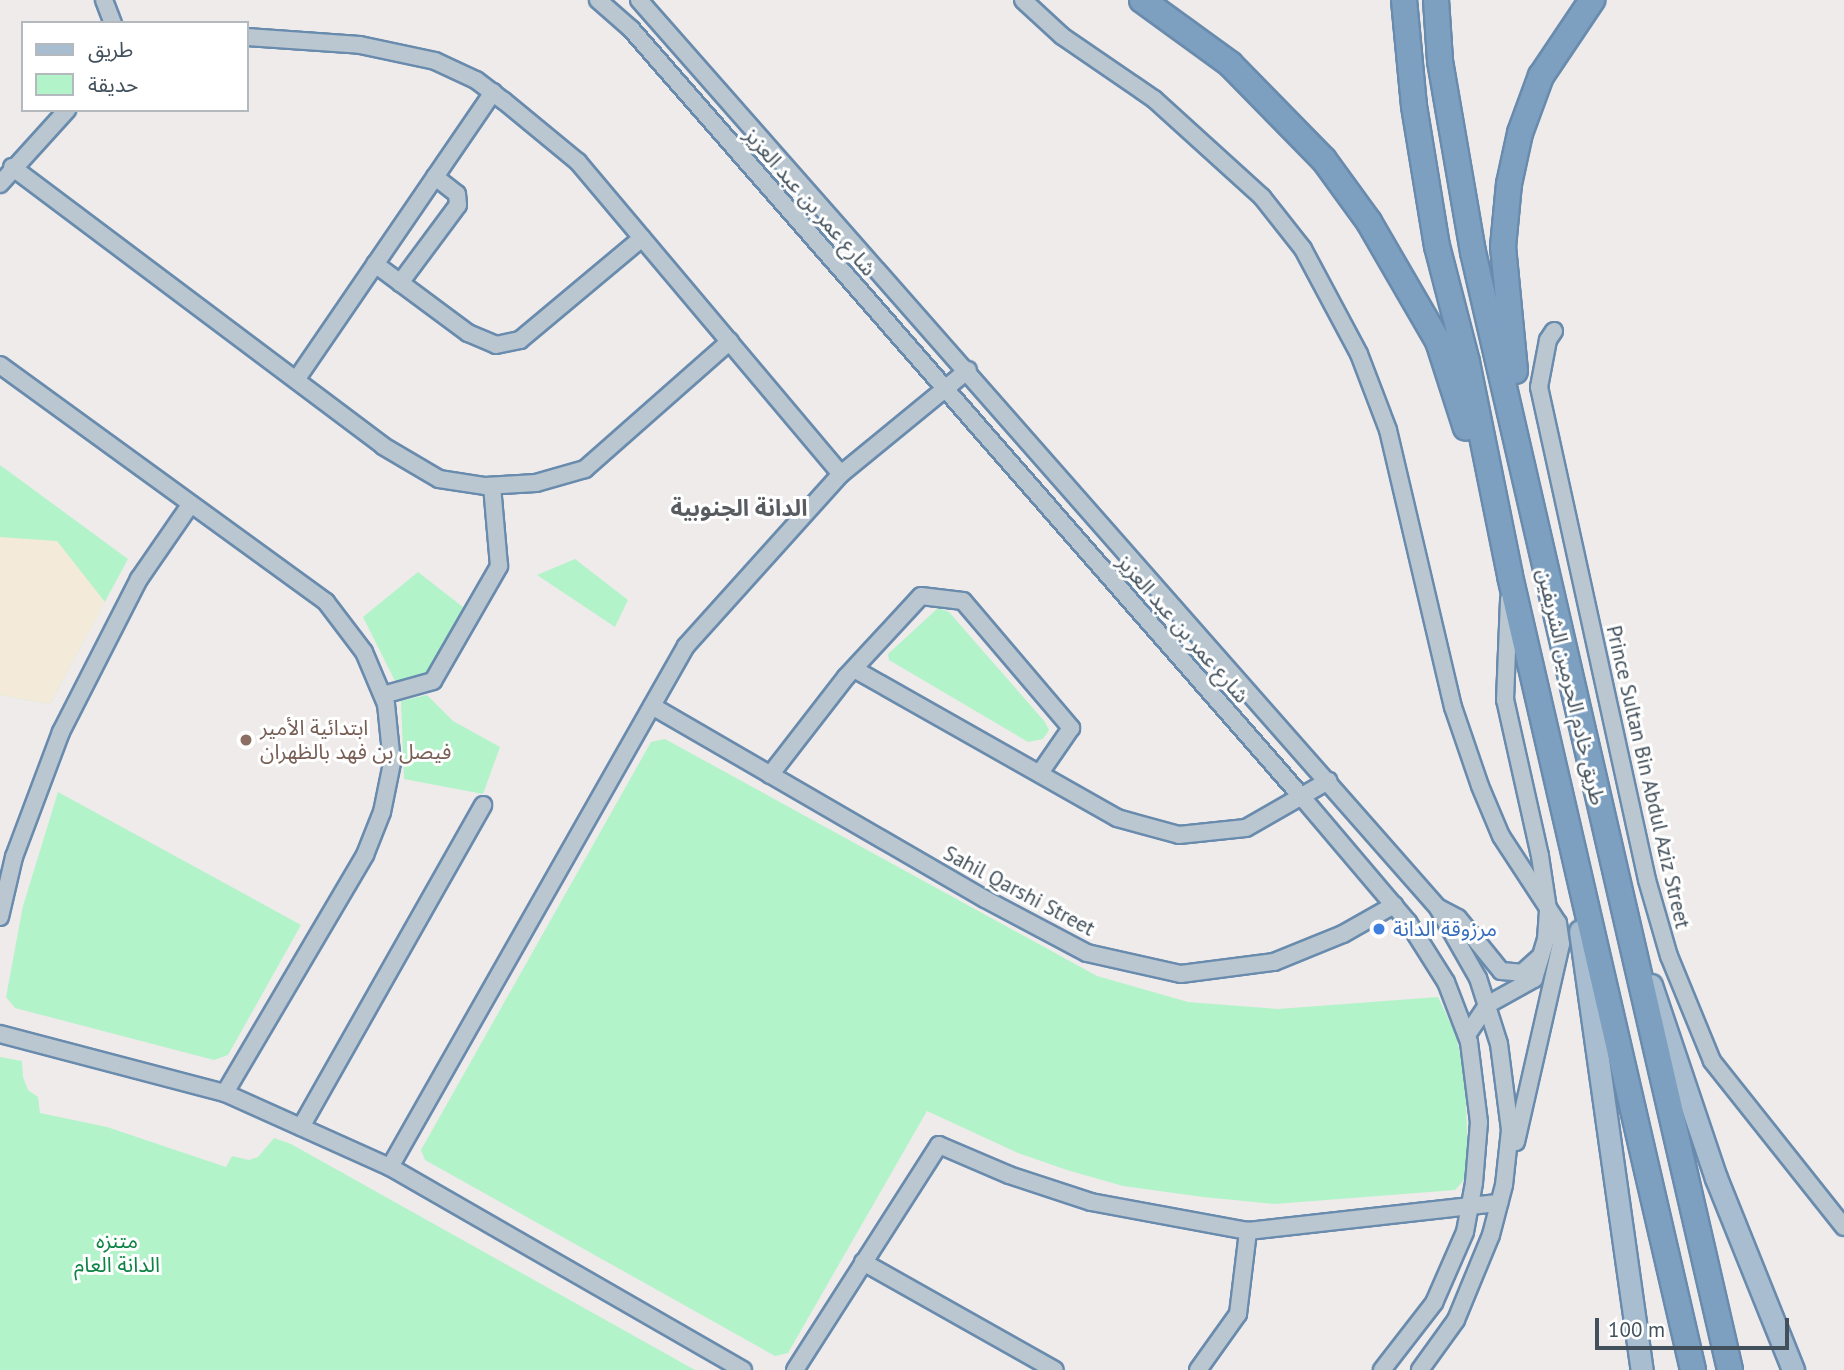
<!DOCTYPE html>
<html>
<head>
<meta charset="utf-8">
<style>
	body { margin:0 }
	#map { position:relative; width:1844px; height:1370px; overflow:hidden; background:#efebeb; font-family:"PT Sans","Noto Sans Arabic",sans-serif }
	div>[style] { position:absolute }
	.green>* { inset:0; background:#b3f3ca }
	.sand>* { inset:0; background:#f3ead9 }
	.roads { filter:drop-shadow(2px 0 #698bad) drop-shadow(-2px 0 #698bad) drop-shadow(0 2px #698bad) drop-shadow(0 -2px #698bad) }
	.minor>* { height:16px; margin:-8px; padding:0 8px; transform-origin:8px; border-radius:8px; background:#bac7d0 }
	.major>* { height:21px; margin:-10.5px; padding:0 10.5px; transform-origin:10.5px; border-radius:10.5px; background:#a8bdcf }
	.highway>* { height:24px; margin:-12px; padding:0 12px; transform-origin:12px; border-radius:12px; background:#7da0c1 }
	.dots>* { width:19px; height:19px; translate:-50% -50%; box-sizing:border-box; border:4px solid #fff; border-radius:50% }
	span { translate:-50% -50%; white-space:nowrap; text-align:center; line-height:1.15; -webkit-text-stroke:6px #fff; paint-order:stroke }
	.street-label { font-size:21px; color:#42505b }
	.education-label { font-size:21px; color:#785e54 }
	.left { translate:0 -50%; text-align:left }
	.shop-label { font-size:21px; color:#366cbe }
	.park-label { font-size:21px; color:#0d8344 }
	.neighbourhood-label { font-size:23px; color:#585c61; font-weight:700 }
	.legend { position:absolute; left:21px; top:21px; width:228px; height:91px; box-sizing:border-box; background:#fff; border:2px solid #b3b9bd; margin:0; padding:9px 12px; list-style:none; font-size:21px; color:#42505b }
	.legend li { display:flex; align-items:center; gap:14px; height:35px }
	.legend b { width:35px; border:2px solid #b3b9bd }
	.scale { position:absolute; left:1595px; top:1318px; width:194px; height:32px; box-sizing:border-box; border:4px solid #42505b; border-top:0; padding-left:9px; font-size:21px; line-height:24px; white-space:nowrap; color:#42505b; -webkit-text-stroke:5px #fff; paint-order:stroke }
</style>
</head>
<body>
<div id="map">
	<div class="green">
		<div style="clip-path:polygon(0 465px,128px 559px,50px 704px,0 695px)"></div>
		<div style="clip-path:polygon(575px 559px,628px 600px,615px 627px,537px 575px)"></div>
		<div style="clip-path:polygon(418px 572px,463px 607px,430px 672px,396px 683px,363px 617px)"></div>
		<div style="clip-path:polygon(938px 608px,949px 612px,1045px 722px,1049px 730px,1043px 739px,1028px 742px,889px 660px,888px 654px)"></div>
		<div style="clip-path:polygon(427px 695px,453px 721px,500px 747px,483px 794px,404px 779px,401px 701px)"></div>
		<div style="clip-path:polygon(665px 739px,1097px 976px,1188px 1002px,1278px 1009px,1438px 997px,1456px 1035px,1465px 1076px,1468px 1159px,1464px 1180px,1455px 1190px,1275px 1204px,1203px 1197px,1123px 1186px,1067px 1170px,1018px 1153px,927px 1111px,788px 1353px,775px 1356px,425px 1160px,421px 1150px,651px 742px)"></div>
		<div style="clip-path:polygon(58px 792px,301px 925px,228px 1055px,214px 1060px,15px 1008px,6px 997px,23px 906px)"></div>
		<div style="clip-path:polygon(0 1057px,22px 1061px,23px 1077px,28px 1090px,38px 1097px,40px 1113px,107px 1127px,226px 1167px,232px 1156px,249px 1160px,258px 1157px,274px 1138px,291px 1144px,695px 1370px,0 1370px)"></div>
	</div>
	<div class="sand">
		<div style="clip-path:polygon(0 537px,57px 541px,105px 602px,50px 704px,0 695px)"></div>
	</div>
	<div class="roads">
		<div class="minor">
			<div style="left:104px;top:0;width:25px;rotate:69deg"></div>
			<div style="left:598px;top:0;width:44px;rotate:41.3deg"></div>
			<div style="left:631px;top:29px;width:1018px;rotate:48.86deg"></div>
			<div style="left:1301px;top:796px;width:165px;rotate:49.7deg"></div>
			<div style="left:1408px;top:922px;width:71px;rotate:57.7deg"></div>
			<div style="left:1446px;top:982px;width:64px;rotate:69deg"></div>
			<div style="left:1469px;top:1042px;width:81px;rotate:82.9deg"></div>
			<div style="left:1479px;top:1122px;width:61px;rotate:94.7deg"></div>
			<div style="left:1474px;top:1183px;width:50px;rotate:100.4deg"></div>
			<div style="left:1465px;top:1232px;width:77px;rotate:113.6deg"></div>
			<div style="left:1434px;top:1303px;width:85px;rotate:127.8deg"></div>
			<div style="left:639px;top:0;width:1209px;rotate:48.65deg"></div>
			<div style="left:1438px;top:908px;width:81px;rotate:60.3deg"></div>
			<div style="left:1478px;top:978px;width:69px;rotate:72.3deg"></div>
			<div style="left:1499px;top:1044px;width:87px;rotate:82.7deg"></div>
			<div style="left:1510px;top:1130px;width:55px;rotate:96.2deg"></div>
			<div style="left:1504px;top:1185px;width:52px;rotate:104.6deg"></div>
			<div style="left:1491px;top:1235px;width:92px;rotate:112.4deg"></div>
			<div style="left:1456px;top:1320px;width:62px;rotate:125.8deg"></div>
			<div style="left:1023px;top:0;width:53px;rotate:42.7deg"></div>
			<div style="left:1062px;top:36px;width:112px;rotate:34.4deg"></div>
			<div style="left:1154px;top:99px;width:146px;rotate:42.2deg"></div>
			<div style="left:1262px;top:197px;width:66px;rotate:51.7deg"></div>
			<div style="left:1303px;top:249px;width:119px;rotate:61.9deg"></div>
			<div style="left:1359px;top:354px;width:81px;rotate:69.1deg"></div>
			<div style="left:1388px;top:430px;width:285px;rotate:76.8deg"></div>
			<div style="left:1453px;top:707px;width:83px;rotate:71.1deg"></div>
			<div style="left:1480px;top:786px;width:54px;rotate:67.2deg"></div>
			<div style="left:1501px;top:836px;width:104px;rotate:56.8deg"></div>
			<div style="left:1558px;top:923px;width:21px;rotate:82deg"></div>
			<div style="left:1561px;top:944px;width:203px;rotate:102.8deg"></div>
			<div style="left:247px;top:37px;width:113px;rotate:4deg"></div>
			<div style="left:360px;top:45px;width:77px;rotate:12deg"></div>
			<div style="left:435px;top:61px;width:45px;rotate:24.9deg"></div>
			<div style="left:476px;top:80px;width:35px;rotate:37deg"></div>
			<div style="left:504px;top:101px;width:96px;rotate:39.5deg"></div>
			<div style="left:578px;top:162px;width:408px;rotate:49.9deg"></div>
			<div style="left:12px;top:167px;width:464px;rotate:36.9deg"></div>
			<div style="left:383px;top:446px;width:65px;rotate:30.5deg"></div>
			<div style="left:439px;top:479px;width:47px;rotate:8.7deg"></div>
			<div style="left:485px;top:486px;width:51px;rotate:-3.4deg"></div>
			<div style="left:536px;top:483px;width:51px;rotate:-15.9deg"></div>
			<div style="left:585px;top:469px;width:193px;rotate:-41.4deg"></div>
			<div style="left:0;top:184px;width:100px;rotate:-47.8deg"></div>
			<div style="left:375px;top:264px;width:116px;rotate:36.6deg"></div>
			<div style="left:468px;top:333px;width:30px;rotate:23deg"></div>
			<div style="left:496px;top:345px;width:25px;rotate:-12deg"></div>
			<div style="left:520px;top:340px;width:159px;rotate:-39.9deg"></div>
			<div style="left:400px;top:283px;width:97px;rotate:-53.4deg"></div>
			<div style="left:458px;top:205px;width:11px;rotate:-95deg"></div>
			<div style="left:457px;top:194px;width:28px;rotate:-142deg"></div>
			<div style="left:1554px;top:331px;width:11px;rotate:124deg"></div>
			<div style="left:1548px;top:340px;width:48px;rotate:100.8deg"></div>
			<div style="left:1539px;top:387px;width:505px;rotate:77.64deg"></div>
			<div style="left:1647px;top:880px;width:79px;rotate:73.9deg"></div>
			<div style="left:1669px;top:956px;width:113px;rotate:67.7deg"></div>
			<div style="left:1712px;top:1061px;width:212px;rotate:51.5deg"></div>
			<div style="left:0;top:365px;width:403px;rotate:36deg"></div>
			<div style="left:326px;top:602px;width:63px;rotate:52.8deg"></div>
			<div style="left:364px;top:652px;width:56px;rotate:67.1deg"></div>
			<div style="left:386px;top:704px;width:59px;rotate:84.2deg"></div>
			<div style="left:392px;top:763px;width:50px;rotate:101.5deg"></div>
			<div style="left:382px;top:812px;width:46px;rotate:111.6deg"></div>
			<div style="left:365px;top:855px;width:276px;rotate:120.5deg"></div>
			<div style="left:296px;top:380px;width:349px;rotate:-55.6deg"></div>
			<div style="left:854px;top:669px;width:302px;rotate:29.5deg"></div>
			<div style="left:1117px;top:818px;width:64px;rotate:15.3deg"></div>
			<div style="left:1179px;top:835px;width:67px;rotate:-6deg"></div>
			<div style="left:1246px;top:828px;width:95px;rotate:-29.8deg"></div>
			<div style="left:383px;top:695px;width:52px;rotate:-15.6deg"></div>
			<div style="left:433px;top:681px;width:133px;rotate:-60.1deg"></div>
			<div style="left:499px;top:566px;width:80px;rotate:-95deg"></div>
			<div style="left:652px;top:706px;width:385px;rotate:30.1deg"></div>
			<div style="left:985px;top:899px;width:115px;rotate:27.9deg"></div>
			<div style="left:1087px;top:953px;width:96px;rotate:12.6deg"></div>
			<div style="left:1181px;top:974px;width:94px;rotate:-7.4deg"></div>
			<div style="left:1274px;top:962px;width:74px;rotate:-22.1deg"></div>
			<div style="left:1343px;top:934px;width:59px;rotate:-29.6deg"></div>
			<div style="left:770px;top:775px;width:124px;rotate:-52.2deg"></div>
			<div style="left:846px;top:677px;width:110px;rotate:-47.2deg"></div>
			<div style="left:921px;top:596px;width:42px;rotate:6.8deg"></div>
			<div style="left:963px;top:601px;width:167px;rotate:49.6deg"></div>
			<div style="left:1071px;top:728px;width:55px;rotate:124.6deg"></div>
			<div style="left:1439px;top:908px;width:21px;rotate:28deg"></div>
			<div style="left:1458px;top:918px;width:68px;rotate:50.9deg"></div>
			<div style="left:1501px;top:971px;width:21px;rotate:5deg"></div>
			<div style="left:1522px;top:973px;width:25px;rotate:-42deg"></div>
			<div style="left:0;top:917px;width:62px;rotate:-76.9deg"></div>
			<div style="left:14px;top:857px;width:134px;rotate:-69.4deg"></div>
			<div style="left:61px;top:732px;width:172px;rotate:-63deg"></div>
			<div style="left:139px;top:579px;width:90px;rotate:-55.4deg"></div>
			<div style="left:0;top:1034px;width:233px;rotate:14.7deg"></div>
			<div style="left:225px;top:1093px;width:181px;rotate:24.2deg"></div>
			<div style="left:390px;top:1167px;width:407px;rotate:29.9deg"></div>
			<div style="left:1467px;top:1035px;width:36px;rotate:-56deg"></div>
			<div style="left:1487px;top:1005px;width:54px;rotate:-29deg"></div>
			<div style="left:1534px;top:979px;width:42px;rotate:-73.3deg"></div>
			<div style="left:1546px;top:939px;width:30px;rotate:-86deg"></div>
			<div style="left:1548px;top:909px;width:54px;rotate:-98.6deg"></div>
			<div style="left:1540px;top:856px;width:160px;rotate:-102.6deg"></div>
			<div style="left:1505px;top:700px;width:101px;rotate:-87.7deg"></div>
			<div style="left:301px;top:1127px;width:370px;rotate:-60.5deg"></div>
			<div style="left:390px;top:1167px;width:599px;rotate:-60.4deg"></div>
			<div style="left:686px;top:646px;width:232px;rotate:-48deg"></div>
			<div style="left:841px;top:474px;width:164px;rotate:-39.3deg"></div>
			<div style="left:863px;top:1262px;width:220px;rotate:29.4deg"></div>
			<div style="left:795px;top:1370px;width:267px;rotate:-57.4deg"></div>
			<div style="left:939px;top:1145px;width:76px;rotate:23.2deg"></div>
			<div style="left:1009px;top:1175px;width:86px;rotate:18.2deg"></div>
			<div style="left:1091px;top:1202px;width:160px;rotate:10.5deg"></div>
			<div style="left:1248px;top:1231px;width:253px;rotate:-6.4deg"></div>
			<div style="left:1198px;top:1370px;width:69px;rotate:-54.5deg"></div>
			<div style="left:1238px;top:1314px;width:84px;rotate:-83.1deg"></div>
		</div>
		<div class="major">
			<div style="left:1580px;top:931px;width:443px;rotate:82deg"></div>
			<div style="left:1651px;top:985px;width:204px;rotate:71.4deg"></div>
			<div style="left:1716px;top:1178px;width:207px;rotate:68.1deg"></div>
		</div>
		<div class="highway">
			<div style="left:1142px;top:0;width:109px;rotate:36deg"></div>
			<div style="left:1230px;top:64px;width:134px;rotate:45.6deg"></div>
			<div style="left:1324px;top:160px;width:77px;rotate:54deg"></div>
			<div style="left:1369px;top:222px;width:138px;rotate:59.9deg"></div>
			<div style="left:1438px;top:341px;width:91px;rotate:72.2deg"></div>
			<div style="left:1404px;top:0;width:106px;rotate:84.6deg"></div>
			<div style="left:1414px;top:106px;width:142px;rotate:80.7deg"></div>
			<div style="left:1437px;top:246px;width:120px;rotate:75.5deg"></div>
			<div style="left:1467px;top:362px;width:218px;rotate:78.6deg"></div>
			<div style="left:1510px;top:576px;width:815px;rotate:77.02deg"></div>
			<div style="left:1436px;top:0;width:61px;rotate:86.2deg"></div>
			<div style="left:1440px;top:61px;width:194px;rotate:80.2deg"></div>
			<div style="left:1473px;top:252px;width:1147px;rotate:77.05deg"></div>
			<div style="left:1515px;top:371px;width:125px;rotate:-95.5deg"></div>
			<div style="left:1503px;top:247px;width:63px;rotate:-84.6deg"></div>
			<div style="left:1509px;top:184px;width:52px;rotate:-77.8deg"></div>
			<div style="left:1520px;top:133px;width:61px;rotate:-69.8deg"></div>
			<div style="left:1541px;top:76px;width:92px;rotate:-56.1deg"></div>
		</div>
	</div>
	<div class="dots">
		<div style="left:246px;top:740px;background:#8d6e63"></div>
		<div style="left:1379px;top:929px;background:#3f7fe0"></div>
	</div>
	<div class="street-label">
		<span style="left:810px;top:202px;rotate:49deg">شارع عمر بن عبد العزيز</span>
		<span style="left:1183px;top:629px;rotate:49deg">شارع عمر بن عبد العزيز</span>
		<span style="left:1571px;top:687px;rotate:77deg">طريق خادم الحرمين الشريفين</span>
		<span style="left:1648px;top:777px;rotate:77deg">Prince Sultan Bin Abdul Aziz Street</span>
		<span style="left:1019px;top:891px;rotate:28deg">Sahil Qarshi Street</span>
	</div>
	<div class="education-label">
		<span class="left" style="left:260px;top:740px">ابتدائية الأمير<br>فيصل بن فهد بالظهران</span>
	</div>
	<div class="shop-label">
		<span class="left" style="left:1393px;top:929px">مرزوقة الدانة</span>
	</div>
	<div class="park-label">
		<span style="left:117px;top:1253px">متنزه<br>الدانة العام</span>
	</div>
	<div class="neighbourhood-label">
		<span style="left:739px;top:508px">الدانة الجنوبية</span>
	</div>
	<ul class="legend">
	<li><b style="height:9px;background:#a8bdcf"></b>طريق</li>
	<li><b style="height:19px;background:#b3f3ca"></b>حديقة</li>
	</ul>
	<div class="scale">100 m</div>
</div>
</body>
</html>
